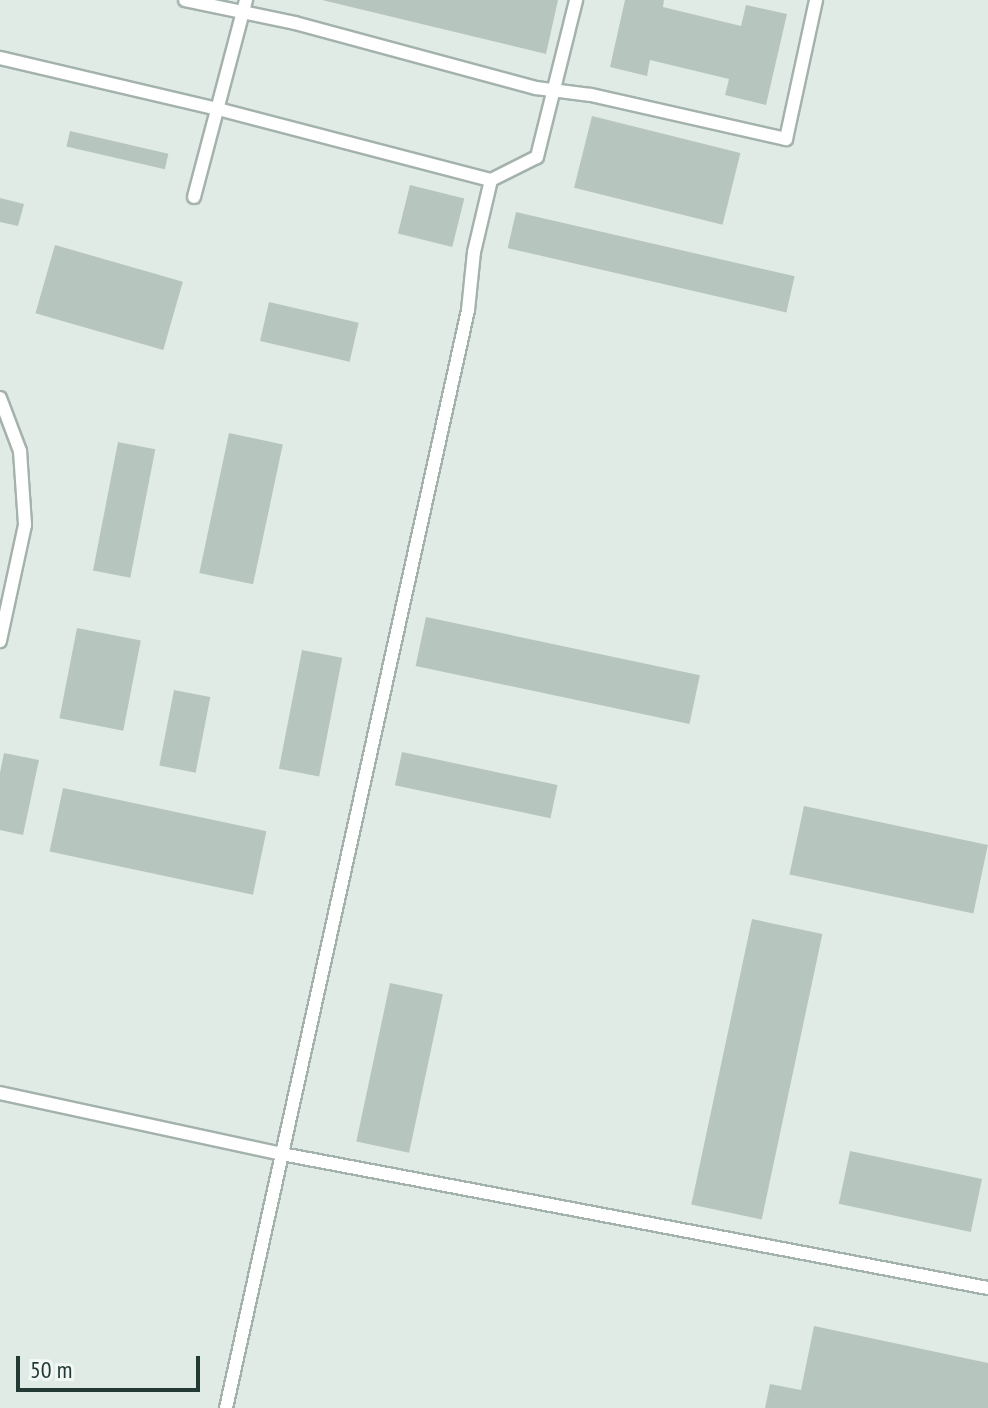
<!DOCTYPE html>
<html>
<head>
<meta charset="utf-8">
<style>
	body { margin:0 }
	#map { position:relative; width:988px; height:1408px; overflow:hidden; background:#e1ebe6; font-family:"PT Sans Narrow",sans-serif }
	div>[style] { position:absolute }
	.building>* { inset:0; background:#b7c5bf; transform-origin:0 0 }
	.roads { filter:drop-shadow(2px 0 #a4b2ad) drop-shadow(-2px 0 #a4b2ad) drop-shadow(0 2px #a4b2ad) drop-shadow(0 -2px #a4b2ad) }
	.service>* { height:12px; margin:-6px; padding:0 6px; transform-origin:6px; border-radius:6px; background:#fff }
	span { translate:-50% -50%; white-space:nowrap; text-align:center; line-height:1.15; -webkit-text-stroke:7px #f1f7f4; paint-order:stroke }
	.scale { position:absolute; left:16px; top:1356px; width:184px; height:36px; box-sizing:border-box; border:4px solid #233a34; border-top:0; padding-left:10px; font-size:24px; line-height:28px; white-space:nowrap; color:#233a34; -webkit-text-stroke:6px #f1f7f4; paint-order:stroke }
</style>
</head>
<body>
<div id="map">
	<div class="building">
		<div style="clip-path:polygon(322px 0,558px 0,546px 54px)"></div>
		<div style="clip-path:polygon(625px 0,664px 0,663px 7px,741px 26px,746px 5px,787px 14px,766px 105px,725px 95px,729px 79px,650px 60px,647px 76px,610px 67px)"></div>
		<div style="left:592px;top:116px;width:153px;height:74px;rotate:14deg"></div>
		<div style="left:70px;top:131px;width:101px;height:16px;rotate:13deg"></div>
		<div style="left:410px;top:185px;width:56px;height:50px;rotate:14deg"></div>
		<div style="clip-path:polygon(0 198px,24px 204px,18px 226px,0 222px)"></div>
		<div style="left:516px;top:212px;width:286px;height:37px;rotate:13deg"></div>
		<div style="left:55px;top:245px;width:133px;height:71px;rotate:16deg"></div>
		<div style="left:269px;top:302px;width:92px;height:40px;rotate:13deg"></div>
		<div style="left:229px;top:433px;width:55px;height:143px;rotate:12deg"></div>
		<div style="left:118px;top:442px;width:38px;height:131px;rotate:11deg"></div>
		<div style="left:426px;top:617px;width:280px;height:50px;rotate:12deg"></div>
		<div style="left:77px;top:628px;width:65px;height:92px;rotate:11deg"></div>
		<div style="left:302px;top:650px;width:41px;height:121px;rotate:11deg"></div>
		<div style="left:174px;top:690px;width:37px;height:77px;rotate:11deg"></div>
		<div style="left:402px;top:752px;width:159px;height:34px;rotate:12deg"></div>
		<div style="clip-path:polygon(4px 753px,39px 760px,23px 835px,0 830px,0 773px)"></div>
		<div style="left:63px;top:788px;width:208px;height:65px;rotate:12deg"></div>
		<div style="left:804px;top:806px;width:188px;height:70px;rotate:12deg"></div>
		<div style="left:752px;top:919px;width:72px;height:292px;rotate:12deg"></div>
		<div style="left:390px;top:983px;width:54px;height:162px;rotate:12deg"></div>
		<div style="left:850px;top:1151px;width:135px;height:54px;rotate:12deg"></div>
		<div style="clip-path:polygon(814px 1326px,988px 1363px,988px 1408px,765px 1408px,770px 1384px,801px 1390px)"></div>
	</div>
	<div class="roads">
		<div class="service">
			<div style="left:185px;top:0;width:112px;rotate:11.8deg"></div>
			<div style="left:295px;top:23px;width:250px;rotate:15.1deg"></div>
			<div style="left:536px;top:88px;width:55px;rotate:7.3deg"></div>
			<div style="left:591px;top:95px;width:200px;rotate:12.7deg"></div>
			<div style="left:786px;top:139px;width:142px;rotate:-77.8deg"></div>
			<div style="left:0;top:58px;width:224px;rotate:13.2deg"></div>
			<div style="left:218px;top:109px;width:282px;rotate:14.6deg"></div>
			<div style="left:194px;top:197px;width:204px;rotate:-75.2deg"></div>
			<div style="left:0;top:398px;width:57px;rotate:69.3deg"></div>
			<div style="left:20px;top:451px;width:74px;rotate:86.1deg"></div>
			<div style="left:25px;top:525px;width:119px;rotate:102.2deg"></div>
			<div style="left:0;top:1093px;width:289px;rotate:12.2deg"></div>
			<div style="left:282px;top:1154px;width:719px;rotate:10.75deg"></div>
			<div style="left:226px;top:1408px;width:1124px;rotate:-77.57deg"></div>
			<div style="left:468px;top:310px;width:58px;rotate:-84.1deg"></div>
			<div style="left:474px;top:252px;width:74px;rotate:-76.7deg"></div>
			<div style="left:491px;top:180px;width:51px;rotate:-26.6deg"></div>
			<div style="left:537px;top:157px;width:162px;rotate:-76deg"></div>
		</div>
	</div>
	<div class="scale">50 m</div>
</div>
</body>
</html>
